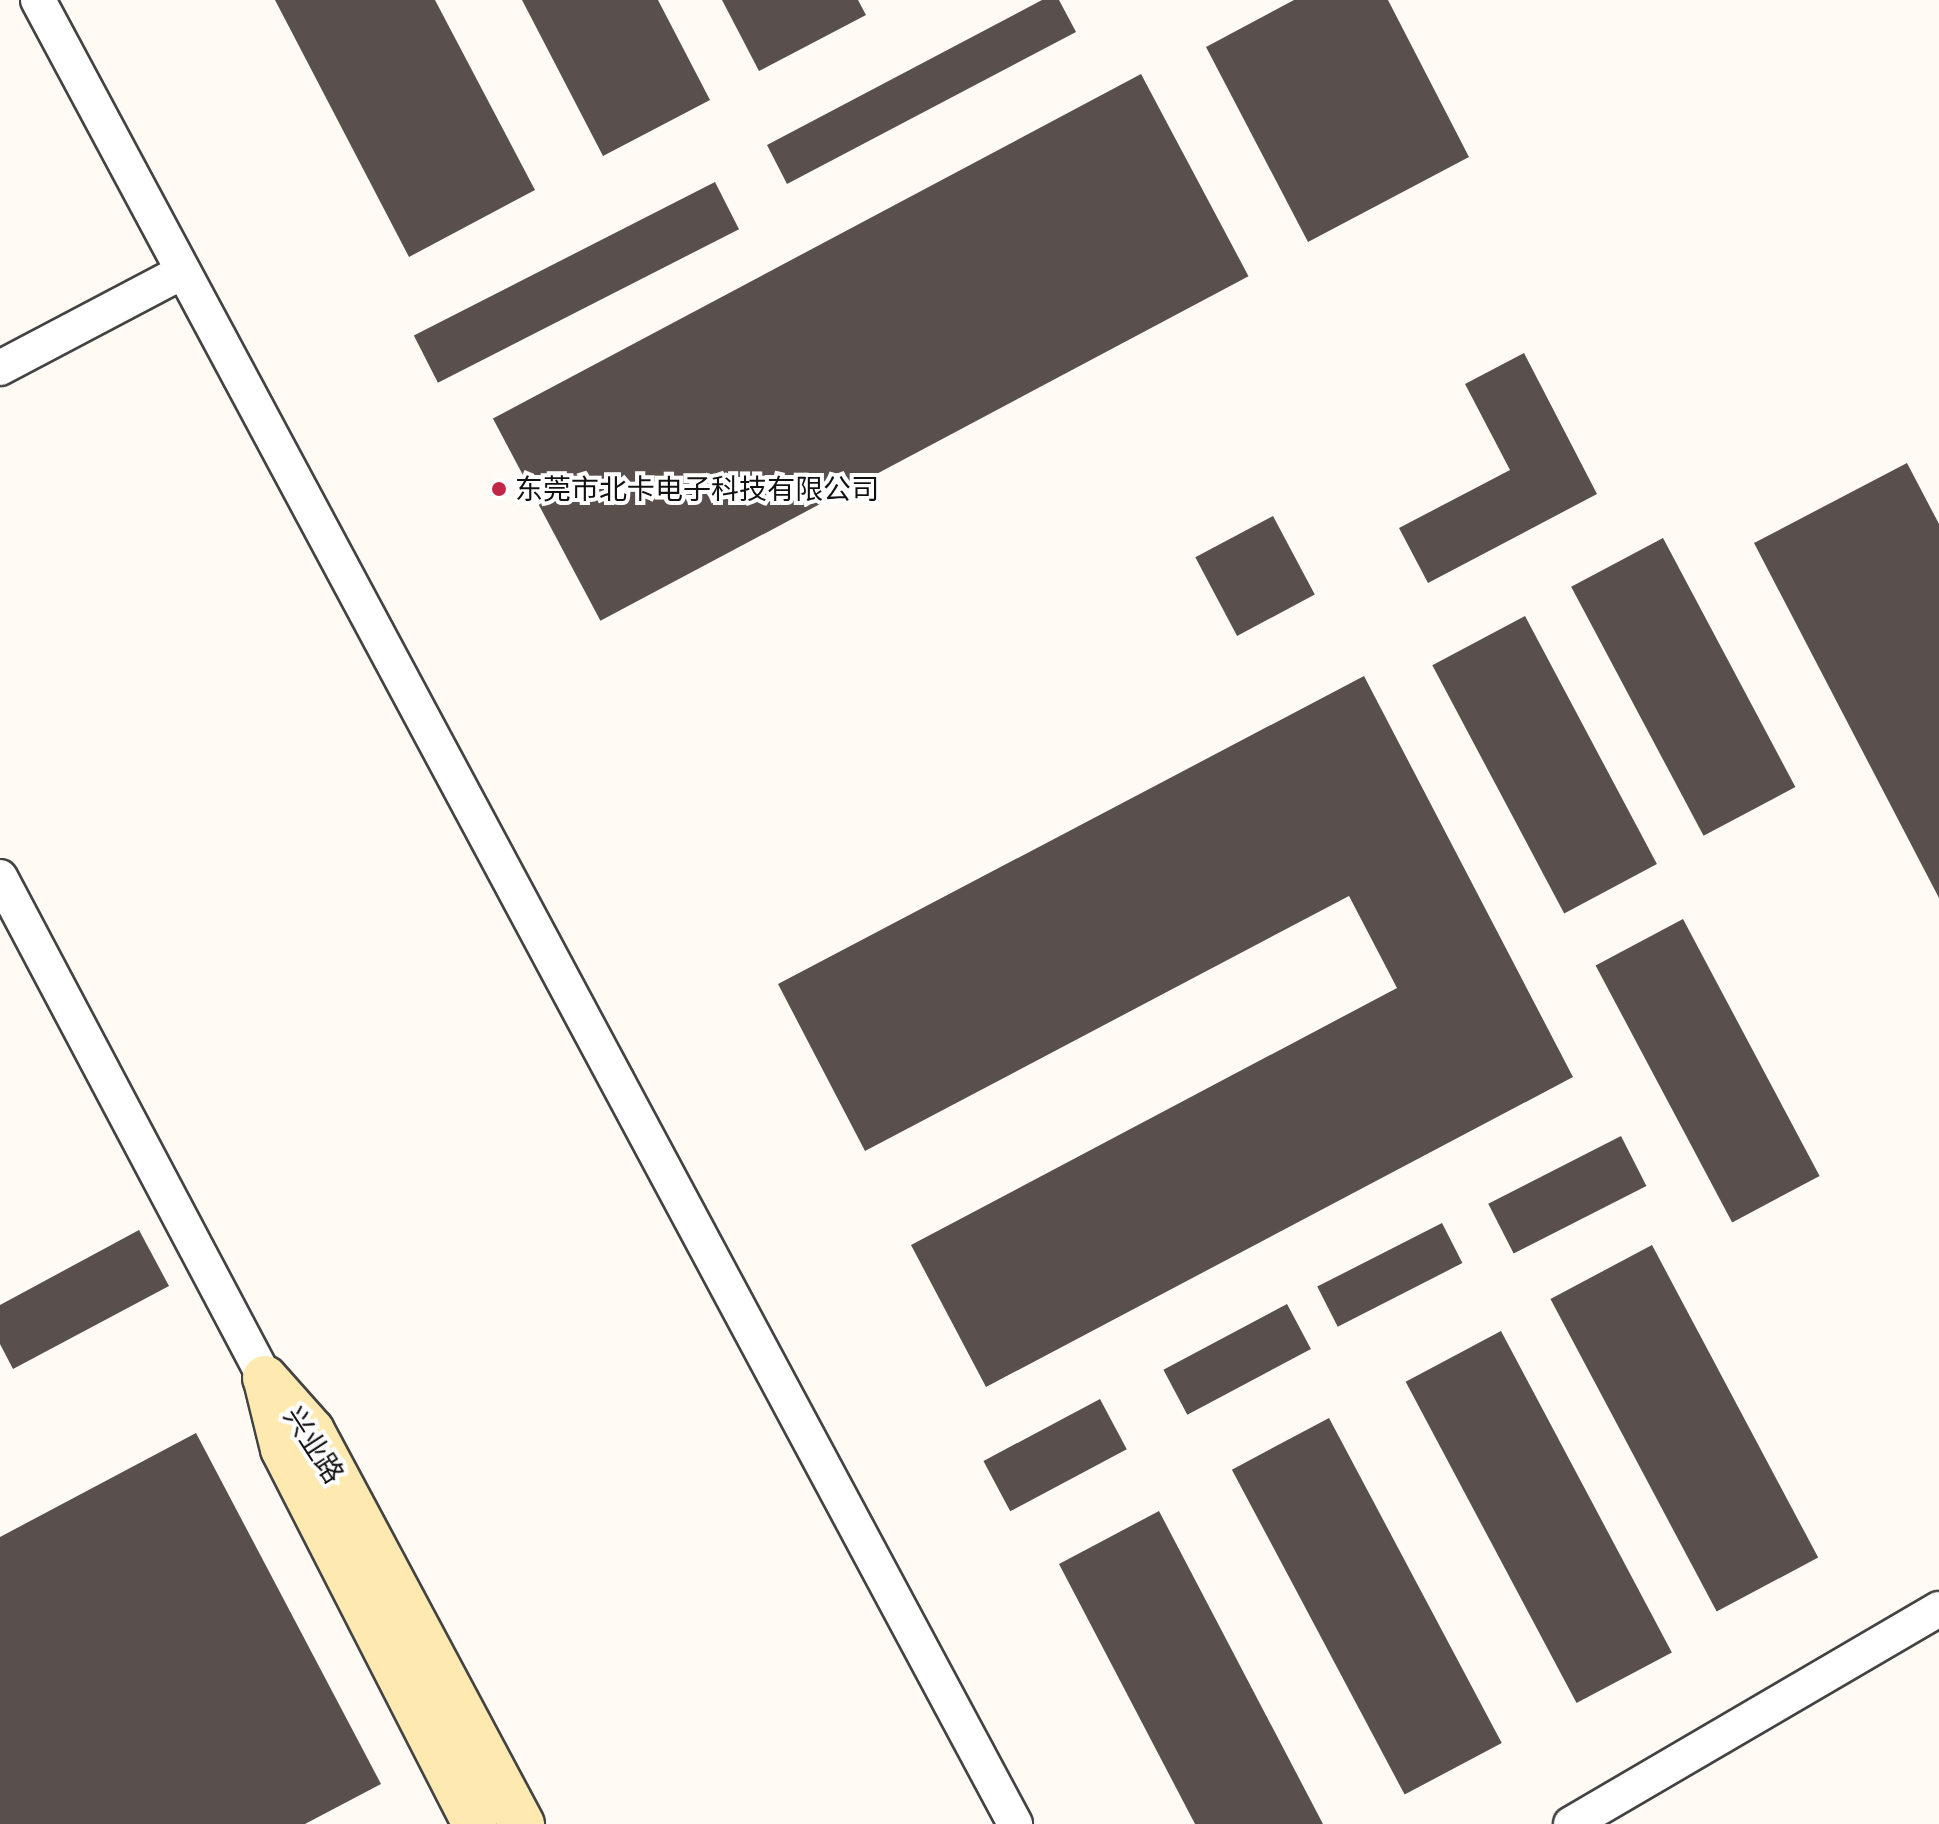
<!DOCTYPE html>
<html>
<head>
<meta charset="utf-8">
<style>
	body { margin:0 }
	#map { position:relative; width:1939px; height:1824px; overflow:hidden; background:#fffbf4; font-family:Lora,"Noto Sans SC",serif }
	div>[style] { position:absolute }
	.building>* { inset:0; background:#59504d; transform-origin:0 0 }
	.roads { filter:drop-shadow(2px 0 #434343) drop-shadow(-2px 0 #434343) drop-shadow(0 2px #434343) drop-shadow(0 -2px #434343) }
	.street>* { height:34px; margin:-17px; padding:0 17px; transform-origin:17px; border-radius:17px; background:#fff }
	.secondary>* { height:44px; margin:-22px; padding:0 22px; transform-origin:22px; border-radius:22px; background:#fee9b0 }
	.dots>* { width:22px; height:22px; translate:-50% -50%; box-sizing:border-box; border:4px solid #fff; border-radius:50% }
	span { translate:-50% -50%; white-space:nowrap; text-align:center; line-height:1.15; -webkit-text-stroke:8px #fff; paint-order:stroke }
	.poi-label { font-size:28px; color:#101010 }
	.left { translate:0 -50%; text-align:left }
	.street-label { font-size:28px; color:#101010 }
</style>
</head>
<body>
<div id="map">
	<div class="building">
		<div style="clip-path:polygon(275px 0,435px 0,535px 190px,409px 257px)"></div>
		<div style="clip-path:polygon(522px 0,658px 0,710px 100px,603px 156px)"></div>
		<div style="clip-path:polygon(722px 0,858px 0,866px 15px,759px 71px)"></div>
		<div style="clip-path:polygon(1042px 0,1059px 0,1076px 32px,787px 184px,767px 145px)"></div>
		<div style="clip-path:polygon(1294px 0,1388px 0,1469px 157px,1308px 242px,1206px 47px)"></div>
		<div style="left:1141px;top:74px;width:229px;height:734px;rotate:62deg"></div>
		<div style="left:715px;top:182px;width:53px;height:338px;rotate:63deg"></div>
		<div style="clip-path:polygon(1524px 353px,1597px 494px,1428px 583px,1399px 528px,1510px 470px,1465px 384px)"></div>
		<div style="clip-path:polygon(1907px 463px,1939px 524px,1939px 898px,1754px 543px)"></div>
		<div style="left:1273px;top:516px;width:89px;height:88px;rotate:62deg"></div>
		<div style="left:1663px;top:538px;width:282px;height:104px;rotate:62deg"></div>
		<div style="left:1525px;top:616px;width:281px;height:105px;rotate:62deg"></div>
		<div style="clip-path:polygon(1364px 676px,1573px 1077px,986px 1387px,911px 1245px,1397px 988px,1349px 896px,865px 1151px,778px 984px)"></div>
		<div style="left:1683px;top:919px;width:291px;height:99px;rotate:62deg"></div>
		<div style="left:1621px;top:1136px;width:56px;height:149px;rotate:63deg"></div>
		<div style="left:1442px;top:1223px;width:45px;height:140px;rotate:63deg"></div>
		<div style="clip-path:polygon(139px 1230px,169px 1286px,13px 1369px,0 1344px,0 1305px)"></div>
		<div style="left:1652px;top:1245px;width:354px;height:115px;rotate:62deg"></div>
		<div style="left:1287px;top:1304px;width:51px;height:140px;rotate:62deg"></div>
		<div style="left:1501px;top:1331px;width:364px;height:108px;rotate:62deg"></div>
		<div style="left:1100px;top:1399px;width:57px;height:132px;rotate:62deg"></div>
		<div style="left:1329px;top:1418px;width:368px;height:110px;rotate:62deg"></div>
		<div style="clip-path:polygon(196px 1433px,381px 1784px,305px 1824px,0 1824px,0 1537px)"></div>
		<div style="clip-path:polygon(1159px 1511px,1323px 1824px,1195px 1824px,1059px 1564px)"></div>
	</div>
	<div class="roads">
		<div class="street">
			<div style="left:38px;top:0;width:2069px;rotate:61.82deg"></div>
			<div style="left:0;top:368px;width:206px;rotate:-27.8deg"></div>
			<div style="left:0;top:877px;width:567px;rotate:62.12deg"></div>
			<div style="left:1571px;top:1824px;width:426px;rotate:-30.3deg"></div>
		</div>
		<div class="secondary">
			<div style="left:265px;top:1378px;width:71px;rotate:48.4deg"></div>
			<div style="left:312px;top:1431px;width:446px;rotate:61.9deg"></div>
			<div style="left:267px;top:1384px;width:67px;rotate:76.2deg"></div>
			<div style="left:283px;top:1449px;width:421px;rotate:62.9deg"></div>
		</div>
	</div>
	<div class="dots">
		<div style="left:499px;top:489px;background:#c12847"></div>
	</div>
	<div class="poi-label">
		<span class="left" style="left:515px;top:489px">东莞市北卡电子科技有限公司</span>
	</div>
	<div class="street-label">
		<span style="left:314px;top:1445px;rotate:57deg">兴业路</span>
	</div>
</div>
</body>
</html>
